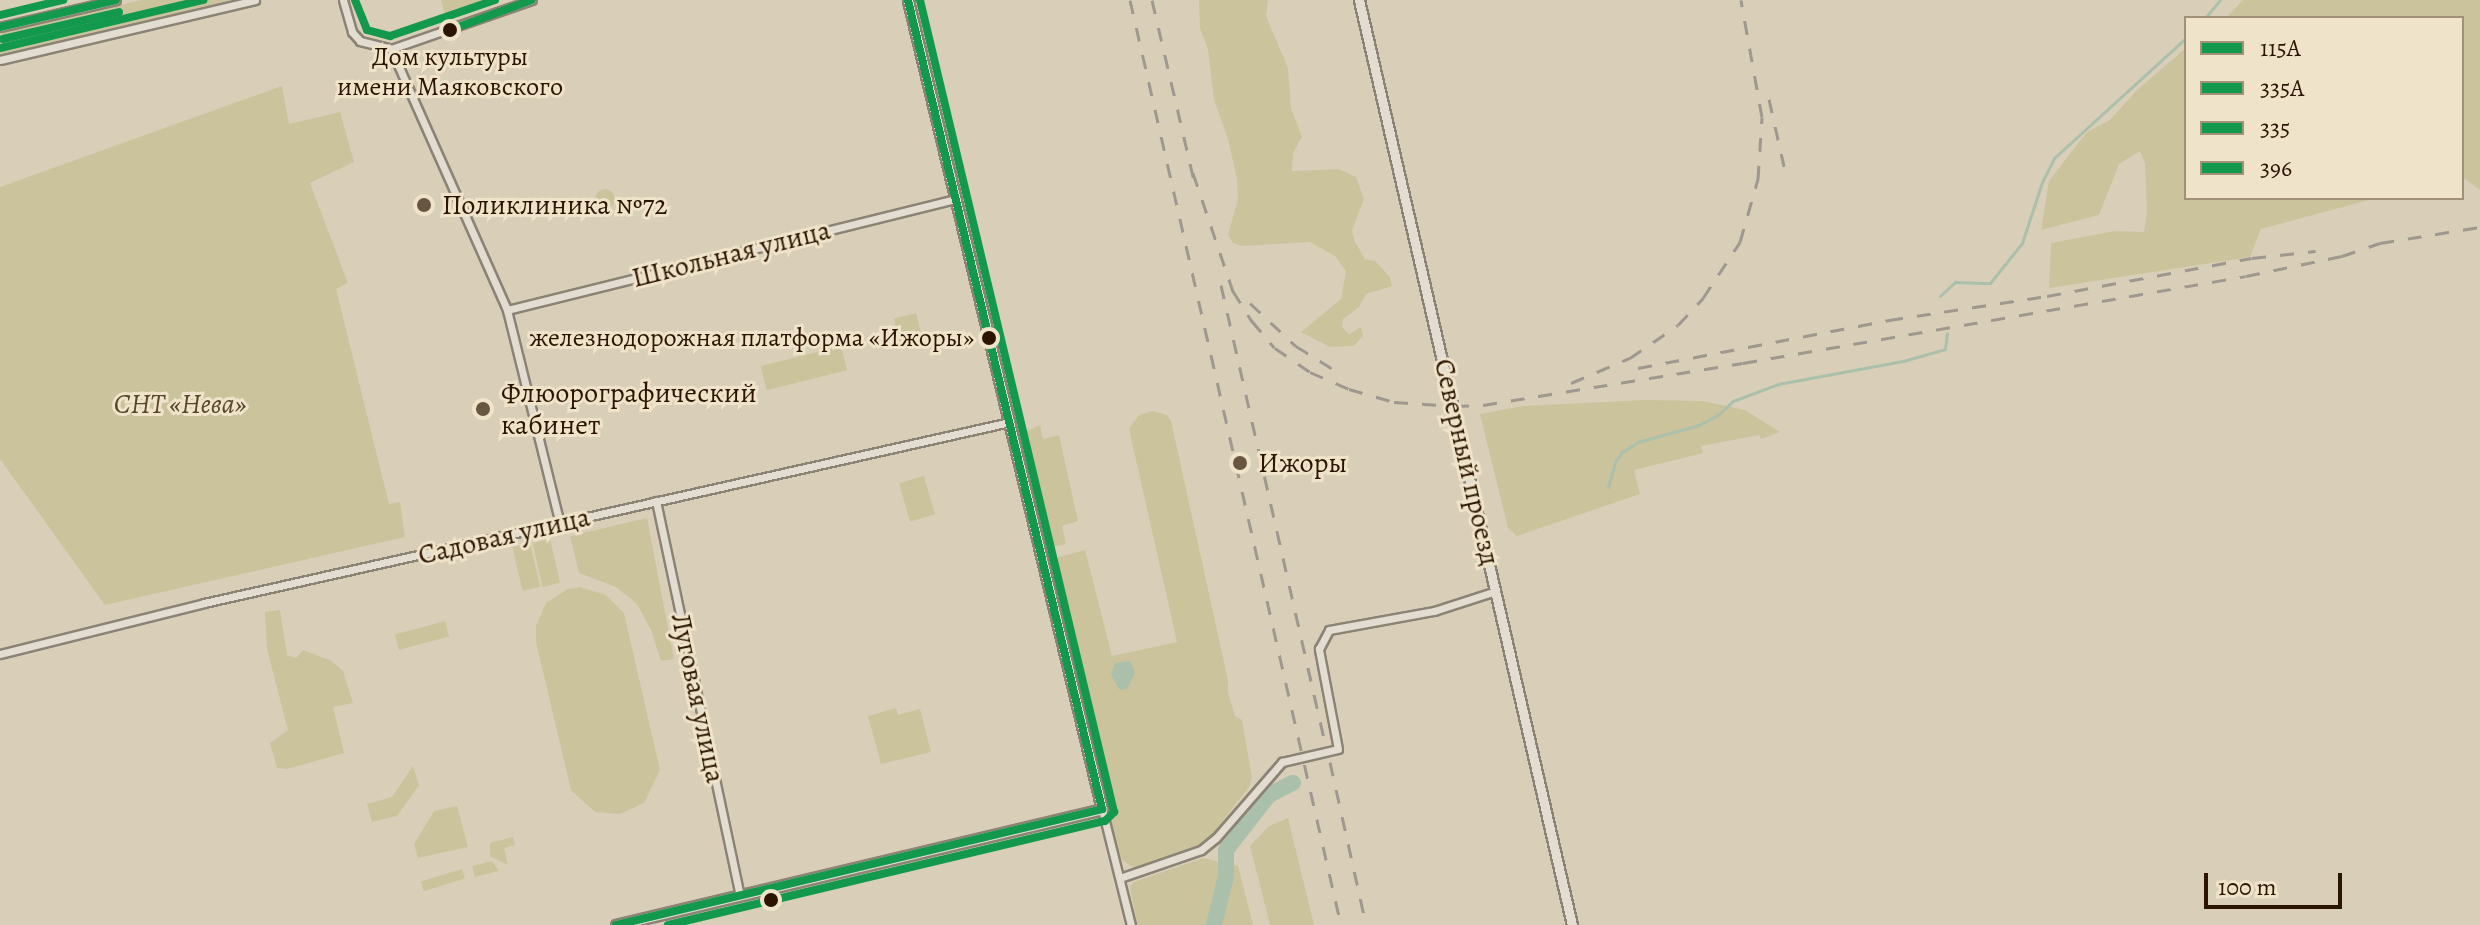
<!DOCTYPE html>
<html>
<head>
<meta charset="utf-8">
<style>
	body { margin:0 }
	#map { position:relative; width:2480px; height:925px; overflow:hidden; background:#d9cfb9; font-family:Alegreya,serif }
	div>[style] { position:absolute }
	.green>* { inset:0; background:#cac39c; transform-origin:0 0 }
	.round { border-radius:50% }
	.water>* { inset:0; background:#abc0ab }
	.stream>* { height:3px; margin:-1.5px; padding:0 1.5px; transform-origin:1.5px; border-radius:1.5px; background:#abc0ab }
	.river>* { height:16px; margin:-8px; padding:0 8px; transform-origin:8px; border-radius:8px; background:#abc0ab }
	.roads { filter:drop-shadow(2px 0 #8b8374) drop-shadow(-2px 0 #8b8374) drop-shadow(0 2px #8b8374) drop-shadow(0 -2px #8b8374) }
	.minor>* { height:7px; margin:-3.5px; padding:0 3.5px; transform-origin:3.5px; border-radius:3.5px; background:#e2dcd1 }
	.tertiary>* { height:9px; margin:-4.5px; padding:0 4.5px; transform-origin:4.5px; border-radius:4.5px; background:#e2dcd1 }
	.rail>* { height:3px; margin-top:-1.5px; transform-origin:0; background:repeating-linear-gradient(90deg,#9e988e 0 14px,transparent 0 28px) }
	.bus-1>* { height:8px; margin:-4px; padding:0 4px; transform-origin:4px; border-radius:4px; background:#13994d }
	.bus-2>* { height:8px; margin:-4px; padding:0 4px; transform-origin:4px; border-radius:4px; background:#13994d }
	.bus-3>* { height:8px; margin:-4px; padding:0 4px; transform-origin:4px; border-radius:4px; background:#13994d }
	.bus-4>* { height:8px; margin:-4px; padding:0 4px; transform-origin:4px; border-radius:4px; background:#13994d }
	.dots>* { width:22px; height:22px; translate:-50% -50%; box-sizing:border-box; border:4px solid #efe3c9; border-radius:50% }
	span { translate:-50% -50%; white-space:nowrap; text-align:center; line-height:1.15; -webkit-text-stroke:6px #efe3c9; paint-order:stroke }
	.bus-label { font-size:26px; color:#2b1502 }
	.right { translate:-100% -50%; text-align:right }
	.poi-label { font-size:28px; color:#2b1502 }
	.left { translate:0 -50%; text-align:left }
	.street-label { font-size:28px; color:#2b1502 }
	.park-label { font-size:28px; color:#574729; font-style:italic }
	.legend { position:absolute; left:2184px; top:16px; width:280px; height:184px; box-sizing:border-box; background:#efe3c9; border:2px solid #a19179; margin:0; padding:10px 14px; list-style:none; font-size:24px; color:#2b1502 }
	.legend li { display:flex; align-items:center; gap:16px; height:40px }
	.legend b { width:40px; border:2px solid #a19179 }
	.scale { position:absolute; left:2204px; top:873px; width:138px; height:36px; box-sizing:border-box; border:4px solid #2b1502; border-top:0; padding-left:10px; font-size:24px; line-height:28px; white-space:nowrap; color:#2b1502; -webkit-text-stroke:6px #efe3c9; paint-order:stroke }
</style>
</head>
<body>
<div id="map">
	<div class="green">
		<div style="clip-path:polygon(142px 0,232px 0,0 55px,0 33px)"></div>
		<div style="clip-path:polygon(441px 0,498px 0,446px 18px)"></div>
		<div style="clip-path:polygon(1199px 0,1268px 0,1266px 16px,1288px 68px,1291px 108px,1302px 137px,1293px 153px,1292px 171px,1339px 169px,1356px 177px,1364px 199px,1352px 230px,1355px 242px,1365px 259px,1375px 261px,1390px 277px,1392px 286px,1366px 294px,1359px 307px,1343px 319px,1342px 327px,1349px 334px,1361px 327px,1363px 336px,1354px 346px,1330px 347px,1301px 332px,1341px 299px,1346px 271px,1335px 256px,1310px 242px,1243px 246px,1233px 243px,1228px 235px,1238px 199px,1237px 179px,1228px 139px,1214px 100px,1208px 49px,1200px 28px)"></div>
		<div style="clip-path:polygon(2243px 0,2480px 0,2480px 190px,2462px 177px,2462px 18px,2226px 18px)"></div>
		<div style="clip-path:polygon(2186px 48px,2186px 198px,2376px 198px,2261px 229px,2250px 257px,2049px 288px,2051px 243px,2115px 231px,2144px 232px,2147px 212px,2145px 163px,2140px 151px,2119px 164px,2099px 215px,2041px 230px,2049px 181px,2087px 132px,2110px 120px,2136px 91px)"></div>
		<div style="clip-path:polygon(282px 86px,289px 124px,340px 112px,354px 162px,310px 183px,348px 283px,336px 289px,389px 504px,400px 502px,405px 537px,105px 605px,0 459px,0 187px)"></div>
		<div class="round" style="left:595px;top:189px;width:20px;height:20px"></div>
		<div style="left:916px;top:313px;width:29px;height:23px;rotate:76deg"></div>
		<div style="left:841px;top:346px;width:25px;height:83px;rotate:76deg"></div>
		<div style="clip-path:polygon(1645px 400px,1703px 401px,1745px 410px,1780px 432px,1761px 439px,1759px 435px,1701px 446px,1703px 453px,1634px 470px,1640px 494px,1517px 536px,1508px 528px,1480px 414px,1523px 406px)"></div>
		<div style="clip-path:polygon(1153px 411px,1167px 415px,1171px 421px,1228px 680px,1228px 692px,1235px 716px,1242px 720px,1252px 777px,1249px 787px,1212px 835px,1196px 847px,1135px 869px,1122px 860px,1118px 851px,1048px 560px,1085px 550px,1112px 656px,1177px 642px,1129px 429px,1139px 415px)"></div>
		<div style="clip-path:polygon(1040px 425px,1043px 439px,1059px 435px,1078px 521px,1062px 526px,1066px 544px,1045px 548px,1019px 435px)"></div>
		<div style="left:924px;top:476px;width:40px;height:26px;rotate:74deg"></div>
		<div style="clip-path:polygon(647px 518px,674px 659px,661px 661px,651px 630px,637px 604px,616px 587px,579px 573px,570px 536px)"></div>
		<div style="left:550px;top:539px;width:45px;height:18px;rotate:77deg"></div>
		<div style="left:530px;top:543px;width:45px;height:18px;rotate:77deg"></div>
		<div style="clip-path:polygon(580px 587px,606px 595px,624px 613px,660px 770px,644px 803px,620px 814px,595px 812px,571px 790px,536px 642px,536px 626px,546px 603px,568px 589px)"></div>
		<div style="clip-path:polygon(280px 610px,287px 655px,296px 658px,303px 650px,330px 660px,343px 671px,353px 703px,333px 707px,344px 753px,287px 769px,277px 768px,270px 743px,288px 730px,267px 649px,265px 612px)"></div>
		<div style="left:445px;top:621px;width:16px;height:52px;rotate:75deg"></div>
		<div style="clip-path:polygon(896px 708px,898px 715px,920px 709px,931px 752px,881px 764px,868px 716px)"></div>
		<div style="clip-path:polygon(413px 766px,419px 785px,397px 816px,372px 822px,367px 804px,392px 797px)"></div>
		<div style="clip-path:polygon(457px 806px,468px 847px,418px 858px,414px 844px,434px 811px)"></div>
		<div style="clip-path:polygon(1288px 818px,1314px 925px,1270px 925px,1250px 846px,1269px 826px)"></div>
		<div style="clip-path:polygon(513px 837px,515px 845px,504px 848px,508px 865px,490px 856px,490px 843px)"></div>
		<div style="clip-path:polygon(1203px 858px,1238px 866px,1253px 925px,1137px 925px,1130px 887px,1134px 882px)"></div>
		<div style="clip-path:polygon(492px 861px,499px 871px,475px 877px,472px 866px)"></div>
		<div style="left:462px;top:869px;width:10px;height:43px;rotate:73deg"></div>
	</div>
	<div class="water">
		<div style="clip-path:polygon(1130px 661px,1135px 673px,1127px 689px,1120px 690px,1111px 675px,1115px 663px)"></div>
	</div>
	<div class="stream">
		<div style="left:2205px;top:18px;width:23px;rotate:-50deg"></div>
		<div style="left:1940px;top:296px;width:21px;rotate:-43deg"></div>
		<div style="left:1955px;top:282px;width:35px;rotate:2deg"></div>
		<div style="left:1990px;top:283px;width:51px;rotate:-51.3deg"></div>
		<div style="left:2022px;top:243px;width:64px;rotate:-71.8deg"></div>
		<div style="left:2042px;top:182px;width:27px;rotate:-63deg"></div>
		<div style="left:2054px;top:158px;width:178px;rotate:-42.3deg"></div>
		<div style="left:1608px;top:487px;width:26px;rotate:-74deg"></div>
		<div style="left:1615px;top:462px;width:12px;rotate:-55deg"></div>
		<div style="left:1622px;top:452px;width:19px;rotate:-32deg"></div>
		<div style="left:1638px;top:442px;width:63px;rotate:-15.6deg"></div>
		<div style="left:1699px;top:425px;width:21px;rotate:-28deg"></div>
		<div style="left:1718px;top:415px;width:21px;rotate:-43deg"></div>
		<div style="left:1733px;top:401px;width:48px;rotate:-20.7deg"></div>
		<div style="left:1778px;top:384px;width:127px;rotate:-10.4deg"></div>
		<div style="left:1903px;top:361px;width:44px;rotate:-15.9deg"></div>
		<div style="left:1945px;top:349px;width:16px;rotate:-83deg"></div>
	</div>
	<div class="river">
		<div style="left:1214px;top:925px;width:50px;rotate:-76.2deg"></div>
		<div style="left:1226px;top:876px;width:26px;rotate:-90deg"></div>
		<div style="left:1226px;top:850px;width:70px;rotate:-52deg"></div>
		<div style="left:1269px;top:795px;width:27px;rotate:-27deg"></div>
	</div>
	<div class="roads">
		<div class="minor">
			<div style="left:343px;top:0;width:33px;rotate:74deg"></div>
			<div style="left:352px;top:32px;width:12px;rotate:48deg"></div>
			<div style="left:360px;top:41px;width:32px;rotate:14deg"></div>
			<div style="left:391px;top:49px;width:149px;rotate:-19.2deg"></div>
			<div style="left:0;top:27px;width:119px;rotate:-13.1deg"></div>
			<div style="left:391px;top:49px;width:286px;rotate:66deg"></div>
			<div style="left:507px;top:310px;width:220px;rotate:76.1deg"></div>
			<div style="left:0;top:60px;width:262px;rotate:-13.2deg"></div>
			<div style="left:507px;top:310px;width:462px;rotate:-13.9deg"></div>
			<div style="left:656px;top:501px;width:403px;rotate:78deg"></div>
			<div style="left:0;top:654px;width:210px;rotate:-14deg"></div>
			<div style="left:204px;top:603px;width:826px;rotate:-12.66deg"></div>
			<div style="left:1102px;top:809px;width:120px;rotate:76deg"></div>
			<div style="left:1120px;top:878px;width:86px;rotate:-19.1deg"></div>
			<div style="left:1201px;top:850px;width:19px;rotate:-39deg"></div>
			<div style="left:1216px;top:838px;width:101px;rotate:-49deg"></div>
			<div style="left:1282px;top:762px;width:57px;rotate:-13.1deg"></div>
			<div style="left:1338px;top:749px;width:102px;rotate:-100.8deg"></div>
			<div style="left:1319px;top:649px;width:21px;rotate:-62deg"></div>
			<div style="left:1329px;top:630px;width:107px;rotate:-10.3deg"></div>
			<div style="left:1434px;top:611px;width:65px;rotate:-17.9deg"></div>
		</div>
		<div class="tertiary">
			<div style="left:1359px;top:0;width:949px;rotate:77.03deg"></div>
			<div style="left:616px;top:925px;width:500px;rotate:-13.4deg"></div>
			<div style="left:1102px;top:809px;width:832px;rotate:-103.49deg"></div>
		</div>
	</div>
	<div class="rail">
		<div style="left:1130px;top:0;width:949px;rotate:77.15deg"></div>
		<div style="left:1152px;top:0;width:186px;rotate:76.9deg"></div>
		<div style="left:1769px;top:99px;width:69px;rotate:77.4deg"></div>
		<div style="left:1193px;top:173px;width:125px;rotate:71.3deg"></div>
		<div style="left:1233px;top:291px;width:36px;rotate:58deg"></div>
		<div style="left:1252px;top:321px;width:35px;rotate:50deg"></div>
		<div style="left:1275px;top:348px;width:42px;rotate:34.4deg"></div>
		<div style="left:1310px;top:372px;width:43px;rotate:23.6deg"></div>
		<div style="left:1349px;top:389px;width:47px;rotate:16.1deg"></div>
		<div style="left:1394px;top:402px;width:61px;rotate:3.8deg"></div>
		<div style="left:1455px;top:406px;width:28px;rotate:-2deg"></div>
		<div style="left:1483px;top:405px;width:263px;rotate:-9.2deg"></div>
		<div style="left:1743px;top:363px;width:510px;rotate:-9.81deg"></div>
		<div style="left:2246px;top:276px;width:98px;rotate:-11.8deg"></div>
		<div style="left:2342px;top:256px;width:40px;rotate:-18.9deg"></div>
		<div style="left:2380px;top:243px;width:101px;rotate:-9.1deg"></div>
		<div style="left:1221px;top:285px;width:468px;rotate:77.2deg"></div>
		<div style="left:1250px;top:303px;width:63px;rotate:43.1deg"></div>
		<div style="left:1296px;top:346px;width:53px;rotate:31.9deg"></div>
		<div style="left:1638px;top:368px;width:256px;rotate:-10.8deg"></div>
		<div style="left:1889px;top:320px;width:160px;rotate:-8.6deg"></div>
		<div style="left:2047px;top:296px;width:208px;rotate:-10.5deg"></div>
		<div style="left:2252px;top:258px;width:64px;rotate:-6.2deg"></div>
		<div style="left:1571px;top:383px;width:64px;rotate:-23deg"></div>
		<div style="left:1630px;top:358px;width:58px;rotate:-34.5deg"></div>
		<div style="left:1678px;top:325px;width:37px;rotate:-47deg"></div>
		<div style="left:1703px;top:298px;width:67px;rotate:-56.5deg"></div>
		<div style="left:1740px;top:242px;width:66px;rotate:-74.1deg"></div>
		<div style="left:1758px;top:179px;width:62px;rotate:-86.3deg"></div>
		<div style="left:1762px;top:117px;width:119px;rotate:-100.2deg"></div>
		<div style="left:1330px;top:762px;width:167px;rotate:77.5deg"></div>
	</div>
	<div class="bus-1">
		<div style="left:0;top:27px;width:119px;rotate:-13.1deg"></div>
		<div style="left:616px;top:925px;width:500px;rotate:-13.4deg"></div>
		<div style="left:1102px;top:809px;width:832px;rotate:-103.49deg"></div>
	</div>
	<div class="bus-2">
		<div style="left:3px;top:39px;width:119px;rotate:-13.1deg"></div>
		<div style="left:668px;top:925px;width:449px;rotate:-13.4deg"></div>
		<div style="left:1105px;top:821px;width:13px;rotate:-45deg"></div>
		<div style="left:1114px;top:812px;width:835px;rotate:-103.44deg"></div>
	</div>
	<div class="bus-3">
		<div style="left:355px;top:0;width:32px;rotate:68deg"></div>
		<div style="left:367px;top:30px;width:24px;rotate:15deg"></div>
		<div style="left:390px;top:36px;width:111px;rotate:-18.9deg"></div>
		<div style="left:0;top:15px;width:65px;rotate:-13.4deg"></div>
		<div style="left:0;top:48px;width:209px;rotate:-13.3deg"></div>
	</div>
	<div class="bus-4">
		<div style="left:450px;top:30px;width:87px;rotate:-20.1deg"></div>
	</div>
	<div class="dots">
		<div style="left:450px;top:30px;background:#2b1502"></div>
		<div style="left:424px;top:205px;background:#685642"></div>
		<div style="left:989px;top:338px;background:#2b1502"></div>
		<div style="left:483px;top:409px;background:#685642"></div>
		<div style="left:1240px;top:463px;background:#685642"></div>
		<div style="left:771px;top:900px;background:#2b1502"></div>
	</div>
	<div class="bus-label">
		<span style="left:450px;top:72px">Дом культуры<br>имени Маяковского</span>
		<span class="right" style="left:974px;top:338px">железнодорожная платформа «Ижоры»</span>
	</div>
	<div class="poi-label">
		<span class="left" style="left:442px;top:205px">Поликлиника №72</span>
		<span class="left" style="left:501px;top:409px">Флюорографический<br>кабинет</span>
		<span class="left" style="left:1258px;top:463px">Ижоры</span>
	</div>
	<div class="street-label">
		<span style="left:731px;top:254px;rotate:-14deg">Школьная улица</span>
		<span style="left:1467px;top:462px;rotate:77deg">Северный проезд</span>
		<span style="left:504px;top:536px;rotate:-13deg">Садовая улица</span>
		<span style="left:698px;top:698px;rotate:78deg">Луговая улица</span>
	</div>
	<div class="park-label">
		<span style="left:180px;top:404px">СНТ «Нева»</span>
	</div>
	<ul class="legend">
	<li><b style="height:10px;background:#13994d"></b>115А</li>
	<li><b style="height:10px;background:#13994d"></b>335А</li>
	<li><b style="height:10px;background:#13994d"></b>335</li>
	<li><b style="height:10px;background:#13994d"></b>396</li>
	</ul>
	<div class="scale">100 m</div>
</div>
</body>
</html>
